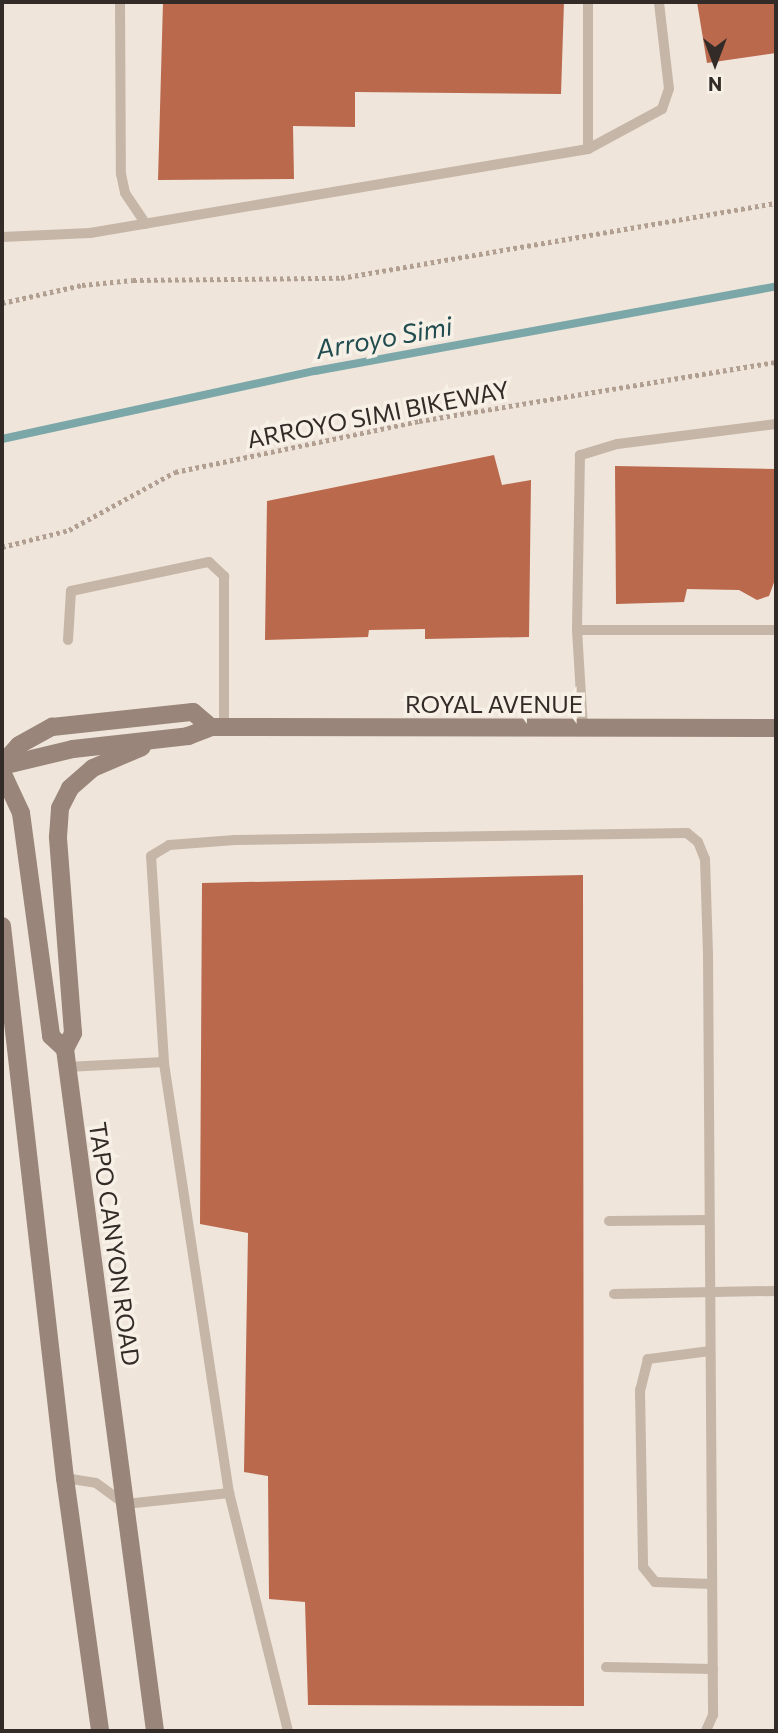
<!DOCTYPE html>
<html>
<head>
<meta charset="utf-8">
<style>
	body { margin:0 }
	#map { position:relative; width:778px; height:1733px; overflow:hidden; background:#efe5da; font-family:Commissioner,sans-serif }
	div>[style] { position:absolute }
	.stream>* { height:8px; margin:-4px; padding:0 4px; transform-origin:4px; border-radius:4px; background:#7ca7a9 }
	.building>* { inset:0; background:#ba694d }
	.path>* { height:4.5px; margin-top:-2.25px; transform-origin:0; background:repeating-linear-gradient(90deg,#b1a092 0 3.5px,transparent 0 7px) }
	.service>* { height:10px; margin:-5px; padding:0 5px; transform-origin:5px; border-radius:5px; background:#c6b6a8 }
	.secondary>* { height:18px; margin:-9px; padding:0 9px; transform-origin:9px; border-radius:9px; background:#998579 }
	span { translate:-50% -50%; white-space:nowrap; text-align:center; line-height:1.15; -webkit-text-stroke:7px #f7f0e6; paint-order:stroke }
	.street-label { font-size:24px; color:#332b27 }
	.water-label { font-size:26px; color:#214c50; font-style:italic }
	.frame { position:absolute; inset:0; border:4px solid #332b27; pointer-events:none }
	.north { position:absolute; left:680px; top:28px; width:70px; height:70px; -webkit-text-stroke:5px #f7f0e6; paint-order:stroke; rotate:180deg; font-size:19px; font-weight:700; line-height:28px; text-align:center; color:#332b27 }
	.north::after { content:''; display:block; margin:auto; width:24px; height:32px; background:#332b27; clip-path:polygon(50% 0,100% 100%,50% 72%,0 100%) }
</style>
</head>
<body>
<div id="map">
	<div class="stream">
		<div style="left:2px;top:439px;width:320px;rotate:-12.3deg"></div>
		<div style="left:315px;top:371px;width:469px;rotate:-10.4deg"></div>
	</div>
	<div class="building">
		<div style="clip-path:polygon(163px 2px,564px 2px,561px 94px,355px 92px,355px 127px,293px 126px,294px 179px,158px 180px)"></div>
		<div style="clip-path:polygon(697px 2px,776px 2px,776px 53px,707px 63px)"></div>
		<div style="clip-path:polygon(494px 455px,502px 485px,531px 480px,529px 637px,425px 639px,425px 629px,369px 630px,368px 637px,265px 640px,267px 501px)"></div>
		<div style="clip-path:polygon(615px 466px,776px 469px,776px 577px,769px 596px,757px 600px,739px 590px,687px 589px,684px 602px,616px 604px)"></div>
		<div style="clip-path:polygon(583px 875px,584px 1706px,308px 1705px,305px 1602px,269px 1599px,268px 1476px,244px 1472px,248px 1233px,200px 1224px,202px 883px)"></div>
	</div>
	<div class="path">
		<div style="left:2px;top:303px;width:82px;rotate:-12.7deg"></div>
		<div style="left:82px;top:285px;width:51px;rotate:-5.6deg"></div>
		<div style="left:133px;top:280px;width:208px;rotate:-0.6deg"></div>
		<div style="left:341px;top:278px;width:441px;rotate:-9.8deg"></div>
		<div style="left:2px;top:547px;width:69px;rotate:-14.2deg"></div>
		<div style="left:69px;top:530px;width:121px;rotate:-28.7deg"></div>
		<div style="left:175px;top:472px;width:249px;rotate:-11.8deg"></div>
		<div style="left:419px;top:421px;width:362px;rotate:-9.4deg"></div>
	</div>
	<div class="service">
		<div style="left:120px;top:2px;width:172px;rotate:89.7deg"></div>
		<div style="left:121px;top:174px;width:19px;rotate:78deg"></div>
		<div style="left:125px;top:193px;width:37px;rotate:56deg"></div>
		<div style="left:588px;top:149px;width:84px;rotate:-28.4deg"></div>
		<div style="left:662px;top:109px;width:21px;rotate:-71deg"></div>
		<div style="left:669px;top:89px;width:88px;rotate:-96.6deg"></div>
		<div style="left:2px;top:237px;width:88px;rotate:-2.6deg"></div>
		<div style="left:90px;top:233px;width:505px;rotate:-9.57deg"></div>
		<div style="left:588px;top:149px;width:147px;rotate:-90deg"></div>
		<div style="left:776px;top:424px;width:160px;rotate:172.8deg"></div>
		<div style="left:617px;top:444px;width:39px;rotate:163deg"></div>
		<div style="left:580px;top:455px;width:175px;rotate:91deg"></div>
		<div style="left:577px;top:630px;width:199px"></div>
		<div style="left:577px;top:630px;width:99px;rotate:86.5deg"></div>
		<div style="left:68px;top:640px;width:49px;rotate:-86.5deg"></div>
		<div style="left:71px;top:591px;width:141px;rotate:-11.9deg"></div>
		<div style="left:209px;top:562px;width:21px;rotate:43deg"></div>
		<div style="left:224px;top:576px;width:151px;rotate:90deg"></div>
		<div style="left:67px;top:1067px;width:97px;rotate:-3deg"></div>
		<div style="left:609px;top:1221px;width:100px;rotate:-0.6deg"></div>
		<div style="left:614px;top:1294px;width:162px;rotate:-1.1deg"></div>
		<div style="left:710px;top:1351px;width:63px;rotate:172.6deg"></div>
		<div style="left:648px;top:1359px;width:32px;rotate:104deg"></div>
		<div style="left:640px;top:1390px;width:177px;rotate:89deg"></div>
		<div style="left:643px;top:1567px;width:19px;rotate:51deg"></div>
		<div style="left:655px;top:1582px;width:57px;rotate:2deg"></div>
		<div style="left:65px;top:1478px;width:31px;rotate:9deg"></div>
		<div style="left:96px;top:1483px;width:36px;rotate:36deg"></div>
		<div style="left:125px;top:1504px;width:105px;rotate:-6deg"></div>
		<div style="left:606px;top:1667px;width:107px;rotate:1.1deg"></div>
		<div style="left:288px;top:1731px;width:245px;rotate:-103.9deg"></div>
		<div style="left:229px;top:1493px;width:436px;rotate:-98.6deg"></div>
		<div style="left:164px;top:1062px;width:206px;rotate:-93.6deg"></div>
		<div style="left:151px;top:856px;width:21px;rotate:-31deg"></div>
		<div style="left:169px;top:845px;width:66px;rotate:-4.3deg"></div>
		<div style="left:235px;top:840px;width:452px;rotate:-0.9deg"></div>
		<div style="left:687px;top:833px;width:14px;rotate:39deg"></div>
		<div style="left:698px;top:842px;width:18px;rotate:68deg"></div>
		<div style="left:705px;top:859px;width:95px;rotate:88.2deg"></div>
		<div style="left:708px;top:954px;width:761px;rotate:89.62deg"></div>
		<div style="left:713px;top:1715px;width:17px;rotate:114deg"></div>
	</div>
	<div class="secondary">
		<div style="left:2px;top:764px;width:25px;rotate:-48deg"></div>
		<div style="left:19px;top:745px;width:38px;rotate:-29deg"></div>
		<div style="left:52px;top:727px;width:142px;rotate:-6.1deg"></div>
		<div style="left:193px;top:712px;width:23px;rotate:40deg"></div>
		<div style="left:2px;top:766px;width:73px;rotate:-13.5deg"></div>
		<div style="left:73px;top:749px;width:116px;rotate:-6.4deg"></div>
		<div style="left:188px;top:736px;width:25px;rotate:-21deg"></div>
		<div style="left:211px;top:727px;width:565px;rotate:0.1deg"></div>
		<div style="left:2px;top:772px;width:45px;rotate:65.1deg"></div>
		<div style="left:21px;top:813px;width:225px;rotate:82.3deg"></div>
		<div style="left:51px;top:1036px;width:19px;rotate:43deg"></div>
		<div style="left:65px;top:1049px;width:688px;rotate:82.48deg"></div>
		<div style="left:2px;top:926px;width:556px;rotate:83.49deg"></div>
		<div style="left:65px;top:1478px;width:255px;rotate:82.1deg"></div>
		<div style="left:65px;top:1049px;width:18px;rotate:-63deg"></div>
		<div style="left:73px;top:1033px;width:197px;rotate:-94.4deg"></div>
		<div style="left:58px;top:837px;width:29px;rotate:-86deg"></div>
		<div style="left:60px;top:808px;width:22px;rotate:-63deg"></div>
		<div style="left:70px;top:788px;width:30px;rotate:-41deg"></div>
		<div style="left:93px;top:768px;width:53px;rotate:-23.2deg"></div>
	</div>
	<div class="street-label">
		<span style="left:378px;top:414px;rotate:-11deg">ARROYO SIMI BIKEWAY</span>
		<span style="left:494px;top:704px">ROYAL AVENUE</span>
		<span style="left:115px;top:1244px;rotate:82deg">TAPO CANYON ROAD</span>
	</div>
	<div class="water-label">
		<span style="left:384px;top:337px;rotate:-10deg">Arroyo Simi</span>
	</div>
	<div class="frame"></div>
	<div class="north">N</div>
</div>
</body>
</html>
